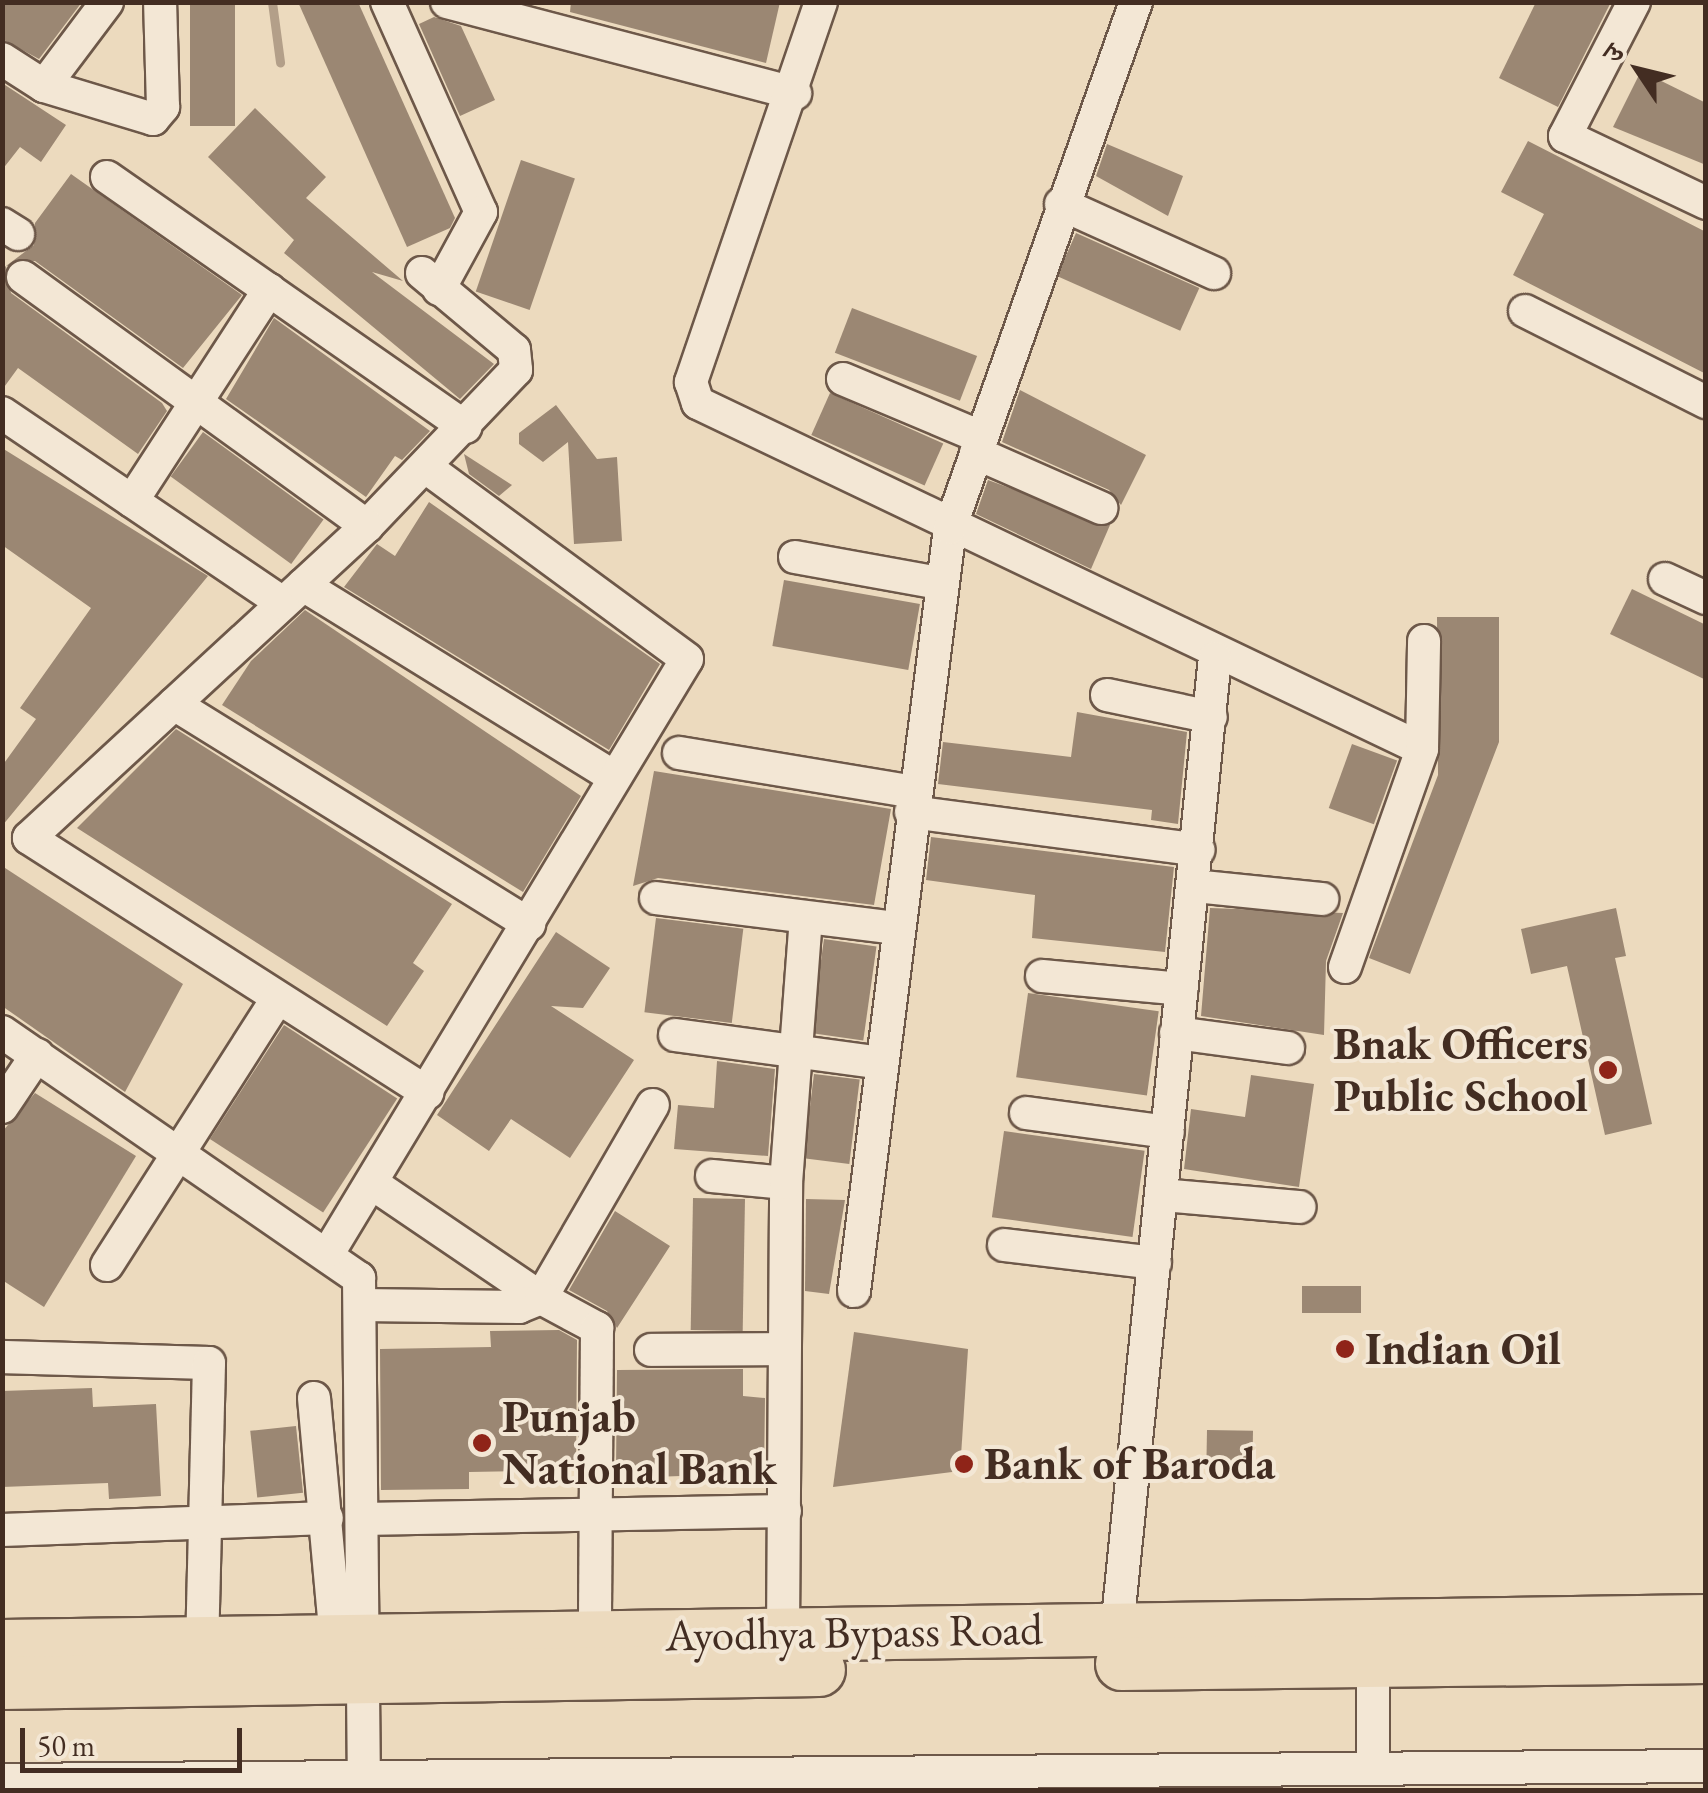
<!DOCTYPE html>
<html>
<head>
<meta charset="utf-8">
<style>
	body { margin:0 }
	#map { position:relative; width:1708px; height:1793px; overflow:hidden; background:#ecdabe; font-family:"EB Garamond","Noto Serif Devanagari",serif }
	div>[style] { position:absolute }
	.stream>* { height:9px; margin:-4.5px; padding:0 4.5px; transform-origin:4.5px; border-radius:4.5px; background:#b39f89 }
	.building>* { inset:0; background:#9b8773; transform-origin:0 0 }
	.roads { filter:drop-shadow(2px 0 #6d5849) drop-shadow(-2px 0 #6d5849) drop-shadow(0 2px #6d5849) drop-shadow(0 -2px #6d5849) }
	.minor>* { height:32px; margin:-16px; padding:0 16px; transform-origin:16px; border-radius:16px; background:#f3e7d5 }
	.primary>* { height:52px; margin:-26px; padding:0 26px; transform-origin:26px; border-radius:26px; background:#ecdabe }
	.dots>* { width:28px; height:28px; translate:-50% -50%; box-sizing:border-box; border:5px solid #f3e7d5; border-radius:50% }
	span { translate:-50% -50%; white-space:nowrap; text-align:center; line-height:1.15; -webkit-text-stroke:8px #f3e7d5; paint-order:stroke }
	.poi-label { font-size:45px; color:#432d22; font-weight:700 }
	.right { translate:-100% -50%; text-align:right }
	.left { translate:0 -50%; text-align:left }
	.street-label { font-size:45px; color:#432d22 }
	.frame { position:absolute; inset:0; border:5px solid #432d22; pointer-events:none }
	.north { position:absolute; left:1588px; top:20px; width:100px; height:100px; -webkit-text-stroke:8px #f3e7d5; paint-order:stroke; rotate:305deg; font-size:28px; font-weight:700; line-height:40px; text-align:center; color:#432d22 }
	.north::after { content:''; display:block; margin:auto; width:35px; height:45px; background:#432d22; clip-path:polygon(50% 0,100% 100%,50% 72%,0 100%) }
	.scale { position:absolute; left:20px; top:1728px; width:222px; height:45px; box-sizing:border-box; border:5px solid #432d22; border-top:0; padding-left:12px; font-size:30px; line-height:35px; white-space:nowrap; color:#432d22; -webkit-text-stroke:8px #f3e7d5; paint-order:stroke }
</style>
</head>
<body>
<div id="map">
	<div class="stream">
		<div style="left:272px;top:2px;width:61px;rotate:82.4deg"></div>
	</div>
	<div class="building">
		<div style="clip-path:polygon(2px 2px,82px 2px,39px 59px,2px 39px)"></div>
		<div style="left:190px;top:2px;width:45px;height:124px"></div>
		<div style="clip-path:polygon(298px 2px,358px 2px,455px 218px,450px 228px,407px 247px)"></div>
		<div style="clip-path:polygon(571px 2px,780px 2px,766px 63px,570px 12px)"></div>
		<div style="clip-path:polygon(1536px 2px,1611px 2px,1558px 107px,1499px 78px)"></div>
		<div style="clip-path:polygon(434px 17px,461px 26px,495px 100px,460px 116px,419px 24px)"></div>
		<div style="clip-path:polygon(1641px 71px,1706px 103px,1706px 165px,1613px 127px)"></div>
		<div style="clip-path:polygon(2px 83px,66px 125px,41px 162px,20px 147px,2px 170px)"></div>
		<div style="clip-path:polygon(255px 108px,326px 177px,306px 198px,403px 281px,372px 272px,494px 364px,460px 399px,284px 253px,294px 240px,208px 157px)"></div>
		<div style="clip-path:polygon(1528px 141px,1706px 232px,1706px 374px,1513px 275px,1544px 214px,1501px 192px)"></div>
		<div style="clip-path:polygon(1107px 144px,1183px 176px,1168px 216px,1096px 176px)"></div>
		<div style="left:521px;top:160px;width:57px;height:139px;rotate:19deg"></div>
		<div style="clip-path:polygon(71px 174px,242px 295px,183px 368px,35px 261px,6px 266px,11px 293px,162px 403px,167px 411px,138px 454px,18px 368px,2px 390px,2px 269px,34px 245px,35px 223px)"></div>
		<div style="left:1076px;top:233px;width:135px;height:47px;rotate:24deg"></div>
		<div style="left:852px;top:308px;width:134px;height:48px;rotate:21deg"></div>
		<div style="clip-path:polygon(274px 318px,430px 431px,402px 460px,395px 456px,366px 497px,226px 399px)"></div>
		<div style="clip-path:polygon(1020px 390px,1146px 455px,1121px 505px,1109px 490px,1002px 442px)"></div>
		<div style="left:830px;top:393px;width:124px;height:46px;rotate:24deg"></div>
		<div style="clip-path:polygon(556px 405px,597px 459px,617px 457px,622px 541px,574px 544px,568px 442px,543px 462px,519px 444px,519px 433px)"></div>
		<div style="left:203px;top:432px;width:149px;height:55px;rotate:36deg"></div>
		<div style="clip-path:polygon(2px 448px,208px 576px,2px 826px,2px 766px,36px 719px,20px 708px,91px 608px,2px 545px)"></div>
		<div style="clip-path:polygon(464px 454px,512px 485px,499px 496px,469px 474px)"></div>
		<div style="clip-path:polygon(988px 480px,1110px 525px,1091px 569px,976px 514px)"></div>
		<div style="clip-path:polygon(429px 502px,660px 664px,609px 750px,344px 587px,377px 544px,395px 556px)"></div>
		<div style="left:784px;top:580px;width:138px;height:67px;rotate:10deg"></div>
		<div style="clip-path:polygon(1632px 589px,1706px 625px,1706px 680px,1610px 634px)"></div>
		<div style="clip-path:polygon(305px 610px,581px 796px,523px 892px,222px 705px,251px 661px)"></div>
		<div style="clip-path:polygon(1437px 617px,1499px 617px,1499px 742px,1410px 974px,1369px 958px,1438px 775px)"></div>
		<div style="clip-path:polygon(1077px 712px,1187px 732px,1178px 824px,1151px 820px,1152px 810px,938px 784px,943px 742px,1071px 757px)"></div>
		<div style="clip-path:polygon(176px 729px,452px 904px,413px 963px,424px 971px,387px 1026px,77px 828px)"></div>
		<div style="left:1352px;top:744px;width:48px;height:68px;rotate:20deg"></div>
		<div style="clip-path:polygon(654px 771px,891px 809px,874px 905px,658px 878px,633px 886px)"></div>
		<div style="clip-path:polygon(931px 837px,1174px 867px,1165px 952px,1032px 938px,1035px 895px,926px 880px)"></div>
		<div style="clip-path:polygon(2px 866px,183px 984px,125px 1092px,2px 1006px)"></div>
		<div style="clip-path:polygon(1210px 908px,1343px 913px,1326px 961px,1324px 1035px,1201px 1016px)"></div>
		<div style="clip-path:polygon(1616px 908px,1626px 956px,1615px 958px,1652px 1124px,1605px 1135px,1567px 966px,1531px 974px,1521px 929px)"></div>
		<div style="left:656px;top:918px;width:88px;height:95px;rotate:7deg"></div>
		<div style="clip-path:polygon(556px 932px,610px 968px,583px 1008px,551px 1006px,634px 1060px,570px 1158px,511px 1119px,489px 1151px,437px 1115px)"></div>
		<div style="left:824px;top:939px;width:53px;height:95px;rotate:8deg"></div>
		<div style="left:1028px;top:993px;width:132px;height:85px;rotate:8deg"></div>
		<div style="left:284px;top:1025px;width:135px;height:136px;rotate:33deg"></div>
		<div style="clip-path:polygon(717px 1061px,775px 1069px,768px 1156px,674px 1149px,678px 1105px,714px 1108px)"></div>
		<div style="left:814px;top:1074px;width:46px;height:85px;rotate:7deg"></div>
		<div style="clip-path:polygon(1251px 1075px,1314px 1084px,1299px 1187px,1184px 1169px,1191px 1109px,1245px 1117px)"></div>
		<div style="clip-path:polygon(35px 1093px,136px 1156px,44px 1307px,2px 1280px,2px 1132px)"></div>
		<div style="left:1004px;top:1131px;width:142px;height:87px;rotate:8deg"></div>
		<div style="left:693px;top:1198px;width:52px;height:132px;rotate:1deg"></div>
		<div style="clip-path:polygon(806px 1199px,845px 1200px,829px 1294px,805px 1291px)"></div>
		<div style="clip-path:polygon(615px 1211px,670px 1246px,617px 1328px,607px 1311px,569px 1290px)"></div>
		<div style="left:1361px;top:1286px;width:27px;height:59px;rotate:90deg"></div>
		<div style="clip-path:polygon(559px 1330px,577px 1340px,576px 1470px,469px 1472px,469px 1489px,381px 1490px,380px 1349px,491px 1347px,490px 1331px)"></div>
		<div style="clip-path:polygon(854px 1332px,968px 1349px,960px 1471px,833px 1487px)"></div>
		<div style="clip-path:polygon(743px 1369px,743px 1396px,765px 1398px,764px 1473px,625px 1478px,616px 1469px,617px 1370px)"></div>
		<div style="clip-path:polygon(92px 1388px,93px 1407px,156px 1404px,161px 1496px,109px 1499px,108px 1483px,2px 1487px,2px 1391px)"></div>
		<div style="left:296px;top:1426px;width:67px;height:46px;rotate:84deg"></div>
		<div style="left:1207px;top:1430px;width:46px;height:43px;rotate:1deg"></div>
	</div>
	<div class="roads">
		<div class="minor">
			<div style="left:387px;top:2px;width:230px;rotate:65.9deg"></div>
			<div style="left:481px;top:212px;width:88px;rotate:118.6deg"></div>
			<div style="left:447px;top:2px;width:360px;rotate:14.7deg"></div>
			<div style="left:821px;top:2px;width:402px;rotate:108.9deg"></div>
			<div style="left:691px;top:382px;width:22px;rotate:72deg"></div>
			<div style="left:698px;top:403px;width:802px;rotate:25.54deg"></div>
			<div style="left:1634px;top:2px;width:151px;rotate:117.2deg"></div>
			<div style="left:1565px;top:136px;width:156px;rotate:25.4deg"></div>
			<div style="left:2px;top:59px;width:50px;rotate:32.7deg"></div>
			<div style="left:44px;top:86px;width:114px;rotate:16.8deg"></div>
			<div style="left:153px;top:119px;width:16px;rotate:-50deg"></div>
			<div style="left:163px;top:107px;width:105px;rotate:-91.6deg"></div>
			<div style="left:44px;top:86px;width:105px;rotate:-53.1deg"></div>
			<div style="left:107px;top:177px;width:437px;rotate:34.9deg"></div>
			<div style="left:1061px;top:204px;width:168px;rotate:24.3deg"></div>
			<div style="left:2px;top:224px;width:19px;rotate:32deg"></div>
			<div style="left:422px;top:273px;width:120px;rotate:39.9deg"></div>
			<div style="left:514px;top:350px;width:20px;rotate:84deg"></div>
			<div style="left:516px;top:370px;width:216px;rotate:133.7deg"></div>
			<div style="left:367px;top:526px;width:460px;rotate:137.3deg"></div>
			<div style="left:29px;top:838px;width:473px;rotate:32.6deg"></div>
			<div style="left:23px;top:277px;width:425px;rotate:35.9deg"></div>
			<div style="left:1525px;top:311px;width:203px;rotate:26.7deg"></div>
			<div style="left:843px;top:379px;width:150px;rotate:22.8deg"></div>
			<div style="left:2px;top:413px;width:339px;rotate:34.1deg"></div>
			<div style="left:976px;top:453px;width:137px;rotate:23.7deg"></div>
			<div style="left:132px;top:501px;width:252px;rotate:-57deg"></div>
			<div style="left:795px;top:557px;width:146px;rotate:10.2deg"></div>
			<div style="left:1665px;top:579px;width:45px;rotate:24.9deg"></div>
			<div style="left:303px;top:585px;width:362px;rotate:31.7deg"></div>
			<div style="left:1107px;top:695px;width:106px;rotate:11.9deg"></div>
			<div style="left:174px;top:704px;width:418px;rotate:31.8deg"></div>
			<div style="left:679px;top:753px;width:238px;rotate:9.4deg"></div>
			<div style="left:911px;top:812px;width:290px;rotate:7.5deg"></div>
			<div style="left:1194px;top:886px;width:129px;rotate:5.8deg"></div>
			<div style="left:656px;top:898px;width:243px;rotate:7.1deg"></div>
			<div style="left:1345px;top:967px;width:231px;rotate:-70.5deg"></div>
			<div style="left:1422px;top:749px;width:108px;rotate:-88.9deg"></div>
			<div style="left:1042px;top:976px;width:140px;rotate:5.3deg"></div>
			<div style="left:2px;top:1032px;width:434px;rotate:34.6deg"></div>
			<div style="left:359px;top:1278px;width:512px;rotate:89.44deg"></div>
			<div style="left:1176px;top:1033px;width:113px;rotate:7.6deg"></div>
			<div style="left:675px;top:1035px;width:208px;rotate:7.7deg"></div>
			<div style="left:2px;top:1107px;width:63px;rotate:-56.1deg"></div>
			<div style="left:1026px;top:1113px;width:143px;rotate:7.6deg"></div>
			<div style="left:712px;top:1176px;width:74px;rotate:5.4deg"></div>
			<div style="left:373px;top:1184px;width:203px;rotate:34.2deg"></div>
			<div style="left:541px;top:1298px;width:223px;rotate:-59.9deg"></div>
			<div style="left:1162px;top:1195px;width:138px;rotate:5deg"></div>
			<div style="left:1004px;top:1245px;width:152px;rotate:6.8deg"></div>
			<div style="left:330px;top:1250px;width:690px;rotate:-58.87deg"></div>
			<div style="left:687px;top:659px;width:324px;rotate:-143.7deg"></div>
			<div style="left:107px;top:1265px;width:316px;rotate:-57.4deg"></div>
			<div style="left:854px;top:1291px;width:769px;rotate:-82.83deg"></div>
			<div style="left:950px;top:528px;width:558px;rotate:-70.53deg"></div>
			<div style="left:361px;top:1305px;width:158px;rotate:0.7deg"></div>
			<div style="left:519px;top:1307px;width:24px;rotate:-22deg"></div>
			<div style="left:541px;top:1298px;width:64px;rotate:28.2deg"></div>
			<div style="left:597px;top:1328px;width:306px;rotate:90.4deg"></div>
			<div style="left:651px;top:1350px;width:132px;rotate:-0.4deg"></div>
			<div style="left:2px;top:1357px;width:207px;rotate:1.7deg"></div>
			<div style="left:209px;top:1363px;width:278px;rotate:91.4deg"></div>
			<div style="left:314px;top:1398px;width:243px;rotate:84.8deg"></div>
			<div style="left:362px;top:1519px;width:423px;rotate:-1.1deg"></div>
			<div style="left:2px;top:1530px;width:325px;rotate:-2.1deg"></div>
			<div style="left:1117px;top:1629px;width:976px;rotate:-84.24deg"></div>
			<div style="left:783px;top:1634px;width:451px;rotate:-89.6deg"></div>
			<div style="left:786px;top:1183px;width:266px;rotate:-85.7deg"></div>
			<div style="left:1373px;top:1660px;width:109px;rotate:90deg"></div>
			<div style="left:2px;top:1780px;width:1704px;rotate:-0.47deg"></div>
		</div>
		<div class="primary">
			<div style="left:2px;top:1646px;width:1704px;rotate:-0.84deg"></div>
			<div style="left:1122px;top:1664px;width:584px;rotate:-0.69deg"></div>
			<div style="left:2px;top:1683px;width:817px;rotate:-0.91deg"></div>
		</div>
	</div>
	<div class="dots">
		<div style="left:1608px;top:1070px;background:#8f2418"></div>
		<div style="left:1345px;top:1349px;background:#8f2418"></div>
		<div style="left:482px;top:1443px;background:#8f2418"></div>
		<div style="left:964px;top:1464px;background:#8f2418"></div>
	</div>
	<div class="poi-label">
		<span class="right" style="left:1588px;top:1070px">Bnak Officers<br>Public School</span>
		<span class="left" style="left:1365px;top:1349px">Indian Oil</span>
		<span class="left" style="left:502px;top:1443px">Punjab<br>National Bank</span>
		<span class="left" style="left:984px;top:1464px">Bank of Baroda</span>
	</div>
	<div class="street-label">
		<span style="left:854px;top:1632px;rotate:-1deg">Ayodhya Bypass Road</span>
	</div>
	<div class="frame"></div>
	<div class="north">उ</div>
	<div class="scale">50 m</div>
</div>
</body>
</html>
